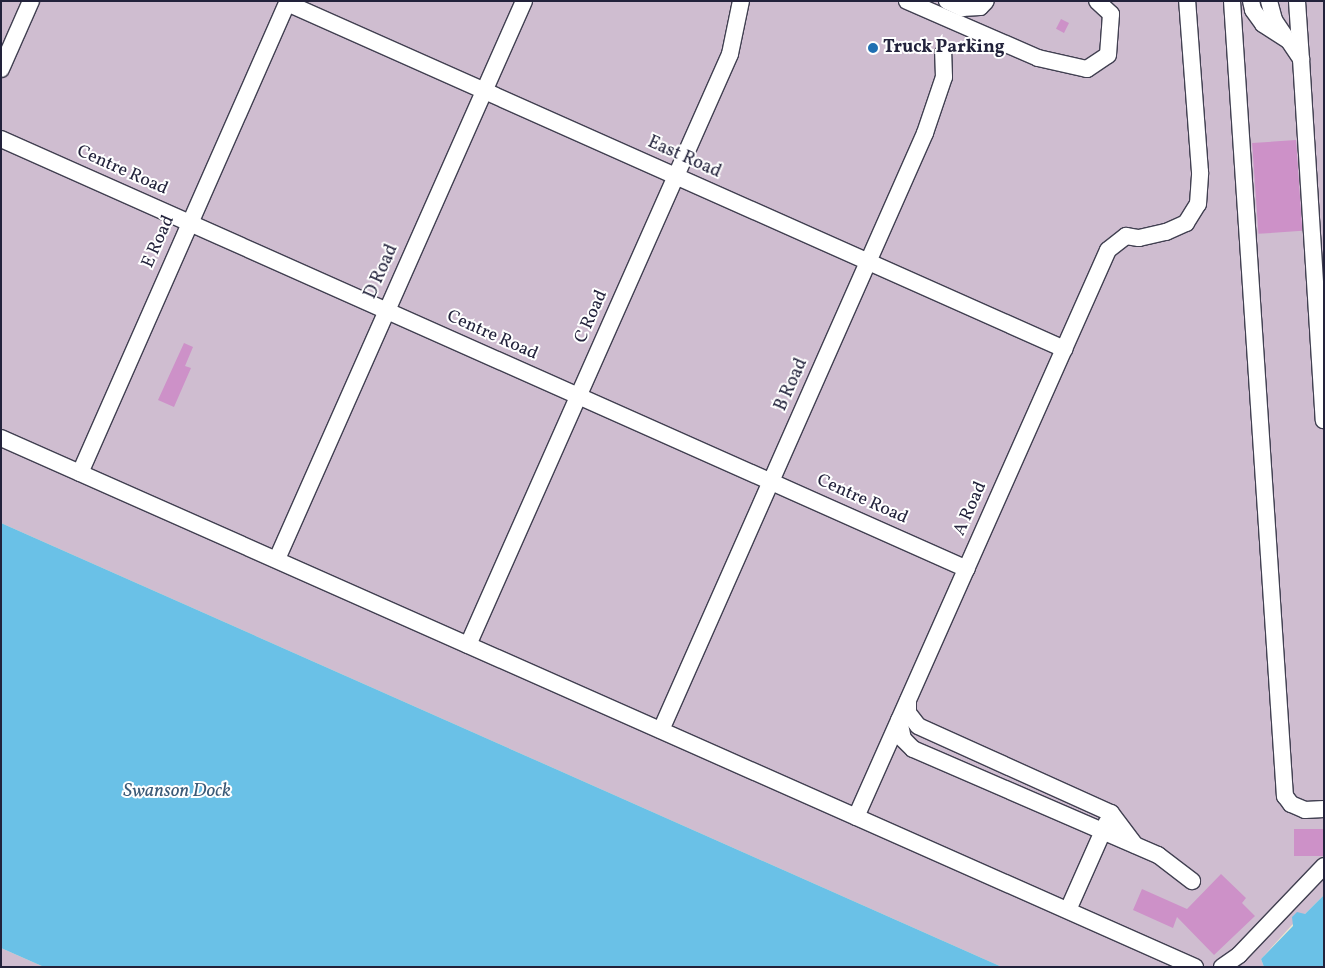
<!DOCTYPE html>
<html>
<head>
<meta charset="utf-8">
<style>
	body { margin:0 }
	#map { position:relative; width:1325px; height:968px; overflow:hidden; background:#eee9cf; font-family:Vollkorn,serif }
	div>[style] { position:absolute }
	.industrial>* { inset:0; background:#cfbdd0 }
	.water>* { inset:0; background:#6ac1e7 }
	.building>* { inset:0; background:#cd91c8; transform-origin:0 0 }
	.roads { filter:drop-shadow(1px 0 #414051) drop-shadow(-1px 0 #414051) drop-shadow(0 1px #414051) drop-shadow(0 -1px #414051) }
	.minor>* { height:16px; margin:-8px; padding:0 8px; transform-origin:8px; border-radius:8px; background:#fff }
	.dots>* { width:14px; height:14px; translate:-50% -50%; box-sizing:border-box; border:2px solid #fff; border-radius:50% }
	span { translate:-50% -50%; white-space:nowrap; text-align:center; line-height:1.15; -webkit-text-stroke:4px #fff; paint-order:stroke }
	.poi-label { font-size:18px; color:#22223b; font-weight:700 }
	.left { translate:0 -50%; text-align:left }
	.street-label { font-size:18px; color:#22223b }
	.water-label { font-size:19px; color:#3b5a77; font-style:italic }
	.frame { position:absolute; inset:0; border:2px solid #22223b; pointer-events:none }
</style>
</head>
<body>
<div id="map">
	<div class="industrial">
		<div style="clip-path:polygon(1px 1px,1324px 1px,1324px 895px,1305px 914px,1302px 914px,1261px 959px,1264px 967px,1002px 967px,1px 523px)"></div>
		<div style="clip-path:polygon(1px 948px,44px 967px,1px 967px)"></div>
	</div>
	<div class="water">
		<div style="clip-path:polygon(1px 523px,1002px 967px,44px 967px,1px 948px)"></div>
		<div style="clip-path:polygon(1324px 895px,1324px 967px,1264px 967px,1261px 959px,1293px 926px,1292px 917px,1297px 912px,1305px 914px)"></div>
	</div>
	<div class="building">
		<div style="left:1061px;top:19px;width:9px;height:11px;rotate:27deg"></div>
		<div style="left:1296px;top:140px;width:91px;height:44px;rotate:86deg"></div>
		<div style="clip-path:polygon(184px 343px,193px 347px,185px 366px,191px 368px,174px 407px,158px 400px)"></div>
		<div style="left:1324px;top:829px;width:27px;height:30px;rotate:90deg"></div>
		<div style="clip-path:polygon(1221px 874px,1246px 898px,1242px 903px,1255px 916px,1214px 955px,1177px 917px,1173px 928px,1133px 910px,1142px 889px,1187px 909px)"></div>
	</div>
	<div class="roads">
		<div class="minor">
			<div style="left:907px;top:1px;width:143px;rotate:23.5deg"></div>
			<div style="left:1038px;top:58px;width:50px;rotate:12.7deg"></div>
			<div style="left:1087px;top:69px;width:25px;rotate:-34deg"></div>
			<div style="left:1108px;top:55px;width:41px;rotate:-85.8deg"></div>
			<div style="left:1111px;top:14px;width:19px;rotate:-137deg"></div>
			<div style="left:947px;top:1px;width:17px;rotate:25deg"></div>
			<div style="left:962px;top:8px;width:18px;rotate:-3deg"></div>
			<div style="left:980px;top:7px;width:8px;rotate:-45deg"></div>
			<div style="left:1232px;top:1px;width:797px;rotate:86.19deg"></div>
			<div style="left:1285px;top:796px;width:10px;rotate:53deg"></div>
			<div style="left:1291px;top:804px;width:15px;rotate:23deg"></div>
			<div style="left:1305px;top:810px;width:19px;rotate:-3deg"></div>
			<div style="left:1251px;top:1px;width:9px;rotate:77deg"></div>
			<div style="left:1253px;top:10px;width:17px;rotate:54deg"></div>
			<div style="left:1263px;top:24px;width:31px;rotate:33deg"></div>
			<div style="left:1289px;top:41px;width:22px;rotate:56deg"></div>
			<div style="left:1301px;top:59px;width:362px;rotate:86.4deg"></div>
			<div style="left:1269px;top:1px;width:20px;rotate:75deg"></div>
			<div style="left:1274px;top:20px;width:18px;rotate:56deg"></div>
			<div style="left:1297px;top:1px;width:58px;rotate:86.1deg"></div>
			<div style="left:287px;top:3px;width:851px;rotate:24deg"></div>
			<div style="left:1px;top:69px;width:74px;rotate:-66.2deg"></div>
			<div style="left:1px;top:139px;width:1057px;rotate:24deg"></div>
			<div style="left:1px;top:438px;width:1306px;rotate:23.9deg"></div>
			<div style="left:80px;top:473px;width:516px;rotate:-66.22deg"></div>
			<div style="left:277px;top:559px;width:610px;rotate:-66.12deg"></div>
			<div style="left:468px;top:645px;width:646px;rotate:-66.09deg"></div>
			<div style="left:730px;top:54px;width:54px;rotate:-78.3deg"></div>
			<div style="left:908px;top:701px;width:12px;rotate:90deg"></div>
			<div style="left:908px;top:713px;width:16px;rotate:52deg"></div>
			<div style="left:918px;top:726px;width:212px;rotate:24.3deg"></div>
			<div style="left:1111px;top:813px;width:40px;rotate:53deg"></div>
			<div style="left:899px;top:720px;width:19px;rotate:78deg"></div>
			<div style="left:903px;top:739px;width:14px;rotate:45deg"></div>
			<div style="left:913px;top:749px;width:267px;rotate:23.4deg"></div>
			<div style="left:1158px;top:855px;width:43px;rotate:37.4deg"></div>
			<div style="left:661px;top:730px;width:653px;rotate:-66.14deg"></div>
			<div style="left:925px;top:133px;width:59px;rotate:-71.3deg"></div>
			<div style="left:944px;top:77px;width:24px;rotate:-92deg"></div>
			<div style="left:856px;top:817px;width:620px;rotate:-66.04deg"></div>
			<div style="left:1108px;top:250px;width:23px;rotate:-38deg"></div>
			<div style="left:1126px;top:236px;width:13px;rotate:9deg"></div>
			<div style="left:1139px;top:238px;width:28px;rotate:-13deg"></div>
			<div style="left:1166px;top:232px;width:22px;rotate:-24deg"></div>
			<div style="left:1186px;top:223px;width:22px;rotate:-58deg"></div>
			<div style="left:1198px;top:204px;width:32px;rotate:-86deg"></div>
			<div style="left:1200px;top:172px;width:171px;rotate:-94.3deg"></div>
			<div style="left:1068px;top:910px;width:96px;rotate:-66.1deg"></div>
			<div style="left:1222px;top:967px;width:21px;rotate:-35deg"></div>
			<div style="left:1239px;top:955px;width:123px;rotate:-46.3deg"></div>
		</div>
	</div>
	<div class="dots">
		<div style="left:873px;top:48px;background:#1f6fb2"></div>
	</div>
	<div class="poi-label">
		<span class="left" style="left:883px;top:48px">Truck Parking</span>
	</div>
	<div class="street-label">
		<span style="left:684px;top:158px;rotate:24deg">East Road</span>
		<span style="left:122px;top:171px;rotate:24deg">Centre Road</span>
		<span style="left:159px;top:242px;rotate:-66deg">E Road</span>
		<span style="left:382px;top:272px;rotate:-66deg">D Road</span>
		<span style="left:592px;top:317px;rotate:-66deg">C Road</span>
		<span style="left:492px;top:336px;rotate:24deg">Centre Road</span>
		<span style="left:792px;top:385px;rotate:-66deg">B Road</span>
		<span style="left:862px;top:500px;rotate:24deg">Centre Road</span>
		<span style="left:971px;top:509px;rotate:-66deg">A Road</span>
	</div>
	<div class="water-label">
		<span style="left:177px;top:792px">Swanson Dock</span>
	</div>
	<div class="frame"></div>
</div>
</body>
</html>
